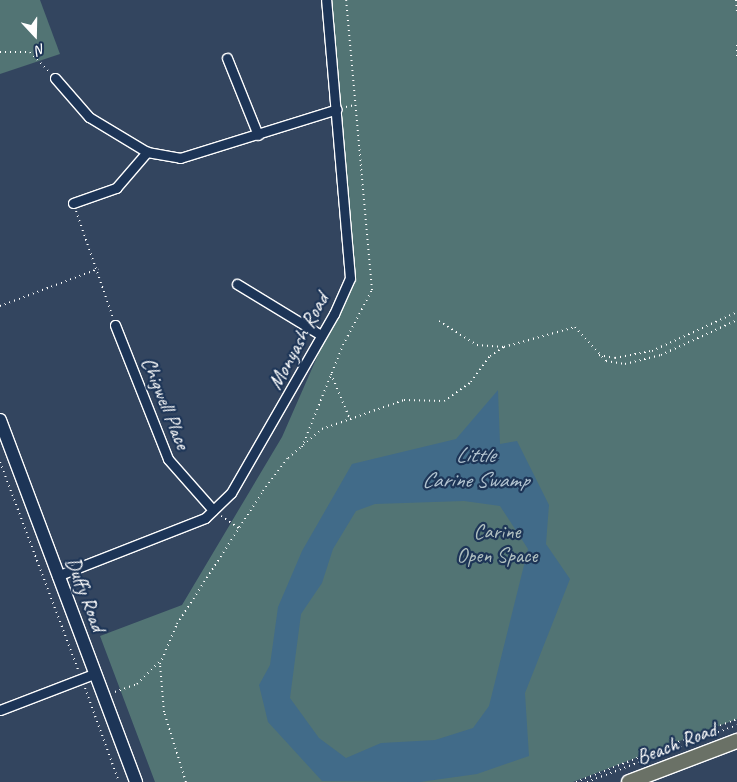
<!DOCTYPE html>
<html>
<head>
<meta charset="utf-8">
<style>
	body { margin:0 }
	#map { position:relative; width:737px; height:782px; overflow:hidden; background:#33455f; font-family:Caveat,sans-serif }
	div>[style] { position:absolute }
	.green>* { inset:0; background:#527474 }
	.water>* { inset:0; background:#416b89 }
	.path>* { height:2px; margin-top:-1px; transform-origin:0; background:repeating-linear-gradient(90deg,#fff 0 1px,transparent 0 5px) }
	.roads { filter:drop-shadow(1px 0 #fff) drop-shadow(-1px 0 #fff) drop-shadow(0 1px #fff) drop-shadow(0 -1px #fff) }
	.street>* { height:9px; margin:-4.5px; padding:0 4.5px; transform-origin:4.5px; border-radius:4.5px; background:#1d3557 }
	.secondary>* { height:12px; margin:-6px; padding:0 6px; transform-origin:6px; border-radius:6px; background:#1d3557 }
	.primary>* { height:14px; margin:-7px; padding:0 7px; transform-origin:7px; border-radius:7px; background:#6a7166 }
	span { translate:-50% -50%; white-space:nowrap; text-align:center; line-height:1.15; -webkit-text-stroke:4.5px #1d3557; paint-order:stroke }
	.street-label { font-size:21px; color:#fff }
	.park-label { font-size:21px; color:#b1c0c0 }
	.water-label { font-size:22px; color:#b3c4d0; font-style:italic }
	.north { position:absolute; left:10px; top:10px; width:50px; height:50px; -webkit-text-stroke:4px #1d3557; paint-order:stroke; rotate:159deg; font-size:14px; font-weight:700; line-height:20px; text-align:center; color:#fff }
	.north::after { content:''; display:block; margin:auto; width:18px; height:22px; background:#fff; clip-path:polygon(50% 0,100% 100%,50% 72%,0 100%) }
</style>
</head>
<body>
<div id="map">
	<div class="green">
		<div style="clip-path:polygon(0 0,40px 0,60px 54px,0 74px)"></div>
		<div style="clip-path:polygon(330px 0,737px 0,737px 719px,573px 782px,155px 782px,100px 636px,182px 605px,282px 437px,353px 275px)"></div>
	</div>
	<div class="water">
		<div style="clip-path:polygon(evenodd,498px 390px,500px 444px,517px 441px,549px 505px,546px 544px,570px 579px,525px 693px,529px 756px,477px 774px,420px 782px,322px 781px,268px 722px,259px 685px,270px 665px,278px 607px,302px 551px,352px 464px,456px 439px,498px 390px,464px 501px,500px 506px,528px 549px,489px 706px,473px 728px,435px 740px,381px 743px,346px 758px,319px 738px,290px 698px,301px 614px,322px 583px,333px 549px,356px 511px,375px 504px,464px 501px)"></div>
	</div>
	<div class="path">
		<div style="left:736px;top:0;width:12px;rotate:85deg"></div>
		<div style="left:737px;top:45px;width:12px;rotate:90deg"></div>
		<div style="left:0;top:52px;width:30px"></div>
		<div style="left:30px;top:52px;width:29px;rotate:46deg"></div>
		<div style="left:346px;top:107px;width:9px;rotate:-13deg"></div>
		<div style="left:76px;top:211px;width:113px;rotate:70.9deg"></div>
		<div style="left:0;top:306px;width:105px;rotate:-20.7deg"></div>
		<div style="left:439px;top:321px;width:45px;rotate:32.3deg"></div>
		<div style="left:477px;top:345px;width:27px;rotate:4deg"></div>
		<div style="left:599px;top:355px;width:16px;rotate:11deg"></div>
		<div style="left:615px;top:358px;width:38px;rotate:-11deg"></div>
		<div style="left:652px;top:351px;width:94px;rotate:-24.6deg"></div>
		<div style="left:331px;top:374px;width:47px;rotate:67.3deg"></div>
		<div style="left:302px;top:447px;width:110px;rotate:-68.1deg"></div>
		<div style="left:343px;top:345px;width:62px;rotate:-62.2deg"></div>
		<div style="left:372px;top:290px;width:291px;rotate:-95.1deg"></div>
		<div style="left:0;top:462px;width:222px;rotate:69.4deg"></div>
		<div style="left:221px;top:516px;width:23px;rotate:34deg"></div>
		<div style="left:85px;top:688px;width:100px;rotate:70.1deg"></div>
		<div style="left:115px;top:692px;width:23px;rotate:-20deg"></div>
		<div style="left:137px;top:684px;width:31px;rotate:-45deg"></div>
		<div style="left:186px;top:782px;width:73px;rotate:-107.4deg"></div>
		<div style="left:164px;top:712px;width:48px;rotate:-94.8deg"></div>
		<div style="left:160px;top:664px;width:43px;rotate:-67deg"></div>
		<div style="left:177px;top:624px;width:158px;rotate:-57.1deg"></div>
		<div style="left:263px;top:491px;width:41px;rotate:-52.9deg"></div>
		<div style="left:288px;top:458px;width:45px;rotate:-40.5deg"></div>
		<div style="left:322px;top:429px;width:87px;rotate:-19.5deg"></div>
		<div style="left:404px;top:400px;width:40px;rotate:1.4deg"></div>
		<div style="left:444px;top:401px;width:33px;rotate:-35deg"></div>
		<div style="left:471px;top:382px;width:32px;rotate:-54deg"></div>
		<div style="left:490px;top:356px;width:17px;rotate:-33deg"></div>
		<div style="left:504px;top:347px;width:74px;rotate:-15.7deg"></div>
		<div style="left:575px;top:327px;width:46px;rotate:47.6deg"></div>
		<div style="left:606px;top:361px;width:19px;rotate:9deg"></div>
		<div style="left:625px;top:364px;width:37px;rotate:-14deg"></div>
		<div style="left:661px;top:355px;width:84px;rotate:-24.7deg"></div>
		<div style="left:576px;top:782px;width:173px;rotate:-21.4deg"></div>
		<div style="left:587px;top:782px;width:160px;rotate:-20.8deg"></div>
	</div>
	<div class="roads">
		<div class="street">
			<div style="left:227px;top:58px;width:83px;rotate:68.1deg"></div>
			<div style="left:55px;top:78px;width:52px;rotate:48.9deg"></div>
			<div style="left:89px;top:117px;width:68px;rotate:31.1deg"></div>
			<div style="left:147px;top:152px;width:34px;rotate:10deg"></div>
			<div style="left:180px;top:158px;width:164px;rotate:-17.3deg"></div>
			<div style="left:73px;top:203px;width:46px;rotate:-19.2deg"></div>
			<div style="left:116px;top:188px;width:48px;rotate:-49.3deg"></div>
			<div style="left:237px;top:284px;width:98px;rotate:31.3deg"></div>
			<div style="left:115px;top:325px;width:144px;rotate:68.4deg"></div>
			<div style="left:168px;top:459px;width:68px;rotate:48.6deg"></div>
			<div style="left:57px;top:576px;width:159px;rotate:-21.4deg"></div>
			<div style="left:205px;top:518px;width:36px;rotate:-44deg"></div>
			<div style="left:231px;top:493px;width:207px;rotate:-60.1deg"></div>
			<div style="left:334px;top:314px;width:39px;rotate:-66deg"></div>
			<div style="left:350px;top:278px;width:279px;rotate:-94.9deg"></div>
			<div style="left:0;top:710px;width:101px;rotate:-21deg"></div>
		</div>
		<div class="secondary">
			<div style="left:0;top:420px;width:387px;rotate:69.4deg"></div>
		</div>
		<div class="primary">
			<div style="left:629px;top:782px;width:116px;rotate:-20.8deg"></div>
		</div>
	</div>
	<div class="street-label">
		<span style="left:298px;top:341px;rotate:-62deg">Monyash Road</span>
		<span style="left:166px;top:403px;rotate:68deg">Chigwell Place</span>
		<span style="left:86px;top:594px;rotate:69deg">Duffy Road</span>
		<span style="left:676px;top:743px;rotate:-21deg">Beach Road</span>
	</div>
	<div class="park-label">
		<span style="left:497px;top:543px">Carine<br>Open Space</span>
	</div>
	<div class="water-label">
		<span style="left:475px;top:468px">Little<br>Carine Swamp</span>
	</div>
	<div class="north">N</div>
</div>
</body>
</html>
